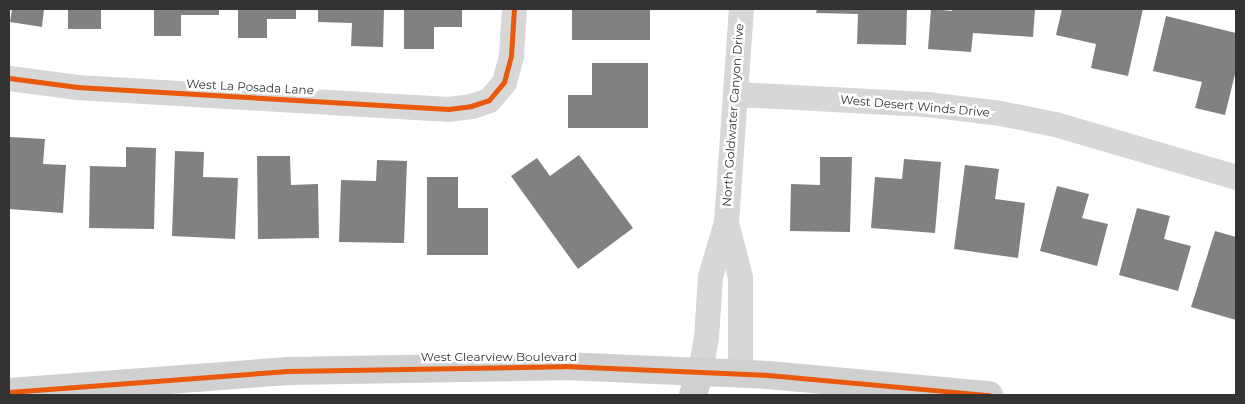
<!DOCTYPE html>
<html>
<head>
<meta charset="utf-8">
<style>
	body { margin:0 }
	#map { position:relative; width:1245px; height:404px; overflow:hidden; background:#fff; font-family:Montserrat,sans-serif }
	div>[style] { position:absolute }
	.building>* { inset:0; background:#818181; transform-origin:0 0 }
	.street>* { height:25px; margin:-12.5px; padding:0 12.5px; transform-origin:12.5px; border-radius:12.5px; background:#d7d7d7 }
	.secondary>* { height:28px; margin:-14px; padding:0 14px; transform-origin:14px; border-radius:14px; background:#d0d0d0 }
	.cycleway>* { height:5px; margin:-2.5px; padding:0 2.5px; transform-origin:2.5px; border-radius:2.5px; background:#e8590c }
	span { translate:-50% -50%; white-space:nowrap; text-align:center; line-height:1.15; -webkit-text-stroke:5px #fff; paint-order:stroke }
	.street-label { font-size:12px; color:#333 }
	.frame { position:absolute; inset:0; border:10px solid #333; pointer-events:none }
</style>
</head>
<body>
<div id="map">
	<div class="building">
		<div style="clip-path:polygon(12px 9px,44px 9px,42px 27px,10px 22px)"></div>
		<div style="left:68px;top:9px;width:33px;height:20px"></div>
		<div style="clip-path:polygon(154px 9px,219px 9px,219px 15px,181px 15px,181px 36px,154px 36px)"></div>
		<div style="clip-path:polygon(238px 9px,296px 9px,296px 19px,267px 19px,267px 38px,238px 38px)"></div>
		<div style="clip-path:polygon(318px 9px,384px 9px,383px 47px,351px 46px,352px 23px,318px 22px)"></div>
		<div style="clip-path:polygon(404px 9px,462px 9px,462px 27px,434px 27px,434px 49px,404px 49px)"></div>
		<div style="left:572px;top:9px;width:78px;height:31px"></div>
		<div style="clip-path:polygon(817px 9px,907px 9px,906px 45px,857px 44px,858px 14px,816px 13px)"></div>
		<div style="clip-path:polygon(931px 9px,952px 11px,952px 9px,1035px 9px,1033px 37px,973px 33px,971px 52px,928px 49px)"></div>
		<div style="clip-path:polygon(1062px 9px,1143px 9px,1128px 76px,1091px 68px,1096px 44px,1056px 35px)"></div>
		<div style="clip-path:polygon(1166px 16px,1236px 33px,1236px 70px,1225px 115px,1195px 108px,1202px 82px,1153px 71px)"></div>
		<div style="clip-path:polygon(592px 63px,648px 63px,648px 128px,568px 128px,568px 95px,592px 95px)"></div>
		<div style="clip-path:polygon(10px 137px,45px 139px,43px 164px,66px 165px,63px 213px,9px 209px)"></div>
		<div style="clip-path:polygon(126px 147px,156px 148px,154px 229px,89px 228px,90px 166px,126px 167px)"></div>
		<div style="clip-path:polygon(175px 151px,204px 152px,203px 177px,238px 178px,235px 239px,172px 236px)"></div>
		<div style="clip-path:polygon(579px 155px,633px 228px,578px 269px,511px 176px,537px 158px,550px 176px)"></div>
		<div style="clip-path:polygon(257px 156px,290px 156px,291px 185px,318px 184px,319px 238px,258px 239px)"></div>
		<div style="clip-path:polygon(820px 157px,852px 157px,850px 232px,790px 231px,791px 184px,820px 185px)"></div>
		<div style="clip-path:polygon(904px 159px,941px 162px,935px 233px,871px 228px,875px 177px,902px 179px)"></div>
		<div style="clip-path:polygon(377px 160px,407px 161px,404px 243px,339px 242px,341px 180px,376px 181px)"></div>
		<div style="clip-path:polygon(965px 165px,999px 169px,995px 199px,1025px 203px,1018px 258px,954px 249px)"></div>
		<div style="clip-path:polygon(427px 177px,458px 177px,458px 208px,488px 208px,488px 255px,427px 255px)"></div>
		<div style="clip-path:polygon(1057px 186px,1089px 194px,1082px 218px,1108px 224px,1097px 266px,1040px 251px)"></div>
		<div style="clip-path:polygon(1137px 208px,1170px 216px,1164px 239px,1191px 246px,1178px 291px,1119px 275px)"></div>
		<div style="clip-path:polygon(1215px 231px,1236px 237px,1236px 320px,1191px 307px)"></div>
	</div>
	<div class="street">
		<div style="left:9px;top:78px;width:69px;rotate:7.5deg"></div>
		<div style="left:77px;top:87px;width:372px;rotate:3.4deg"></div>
		<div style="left:448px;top:109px;width:23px;rotate:-7deg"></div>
		<div style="left:471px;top:106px;width:19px;rotate:-18deg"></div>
		<div style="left:489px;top:100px;width:23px;rotate:-50deg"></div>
		<div style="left:504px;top:82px;width:28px;rotate:-75deg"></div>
		<div style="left:511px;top:55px;width:46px;rotate:-86.3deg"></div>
		<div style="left:736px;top:94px;width:191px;rotate:3deg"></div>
		<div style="left:927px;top:104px;width:74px;rotate:7deg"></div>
		<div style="left:1000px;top:113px;width:56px;rotate:11.3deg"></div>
		<div style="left:1055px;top:124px;width:189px;rotate:16.3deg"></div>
		<div style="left:726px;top:222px;width:57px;rotate:75.7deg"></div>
		<div style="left:740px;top:277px;width:96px;rotate:90deg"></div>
		<div style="left:700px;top:371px;width:34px;rotate:-80deg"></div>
		<div style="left:706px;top:338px;width:62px;rotate:-86.3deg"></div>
		<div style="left:710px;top:276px;width:56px;rotate:-73.5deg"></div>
		<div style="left:726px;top:222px;width:214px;rotate:-86deg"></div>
	</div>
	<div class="secondary">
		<div style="left:9px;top:392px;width:280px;rotate:-4.3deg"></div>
		<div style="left:288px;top:371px;width:276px;rotate:-1deg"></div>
		<div style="left:564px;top:366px;width:204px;rotate:2.5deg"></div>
		<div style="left:768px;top:375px;width:222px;rotate:5.2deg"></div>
		<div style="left:693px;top:395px;width:25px;rotate:-74deg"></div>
	</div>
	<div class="cycleway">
		<div style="left:9px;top:78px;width:69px;rotate:7.5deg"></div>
		<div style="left:77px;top:87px;width:372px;rotate:3.4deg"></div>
		<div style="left:448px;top:109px;width:23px;rotate:-7deg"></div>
		<div style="left:471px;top:106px;width:19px;rotate:-18deg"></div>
		<div style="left:489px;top:100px;width:23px;rotate:-50deg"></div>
		<div style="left:504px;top:82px;width:28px;rotate:-75deg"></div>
		<div style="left:511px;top:55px;width:46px;rotate:-86.3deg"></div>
		<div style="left:9px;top:392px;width:280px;rotate:-4.3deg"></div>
		<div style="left:288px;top:371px;width:276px;rotate:-1deg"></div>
		<div style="left:564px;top:366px;width:204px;rotate:2.5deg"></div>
		<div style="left:768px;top:375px;width:222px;rotate:5.2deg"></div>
	</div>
	<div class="street-label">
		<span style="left:250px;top:87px;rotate:3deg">West La Posada Lane</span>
		<span style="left:915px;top:106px;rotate:5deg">West Desert Winds Drive</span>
		<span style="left:733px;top:115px;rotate:-86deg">North Goldwater Canyon Drive</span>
		<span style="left:499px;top:357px">West Clearview Boulevard</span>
	</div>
	<div class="frame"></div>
</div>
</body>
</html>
